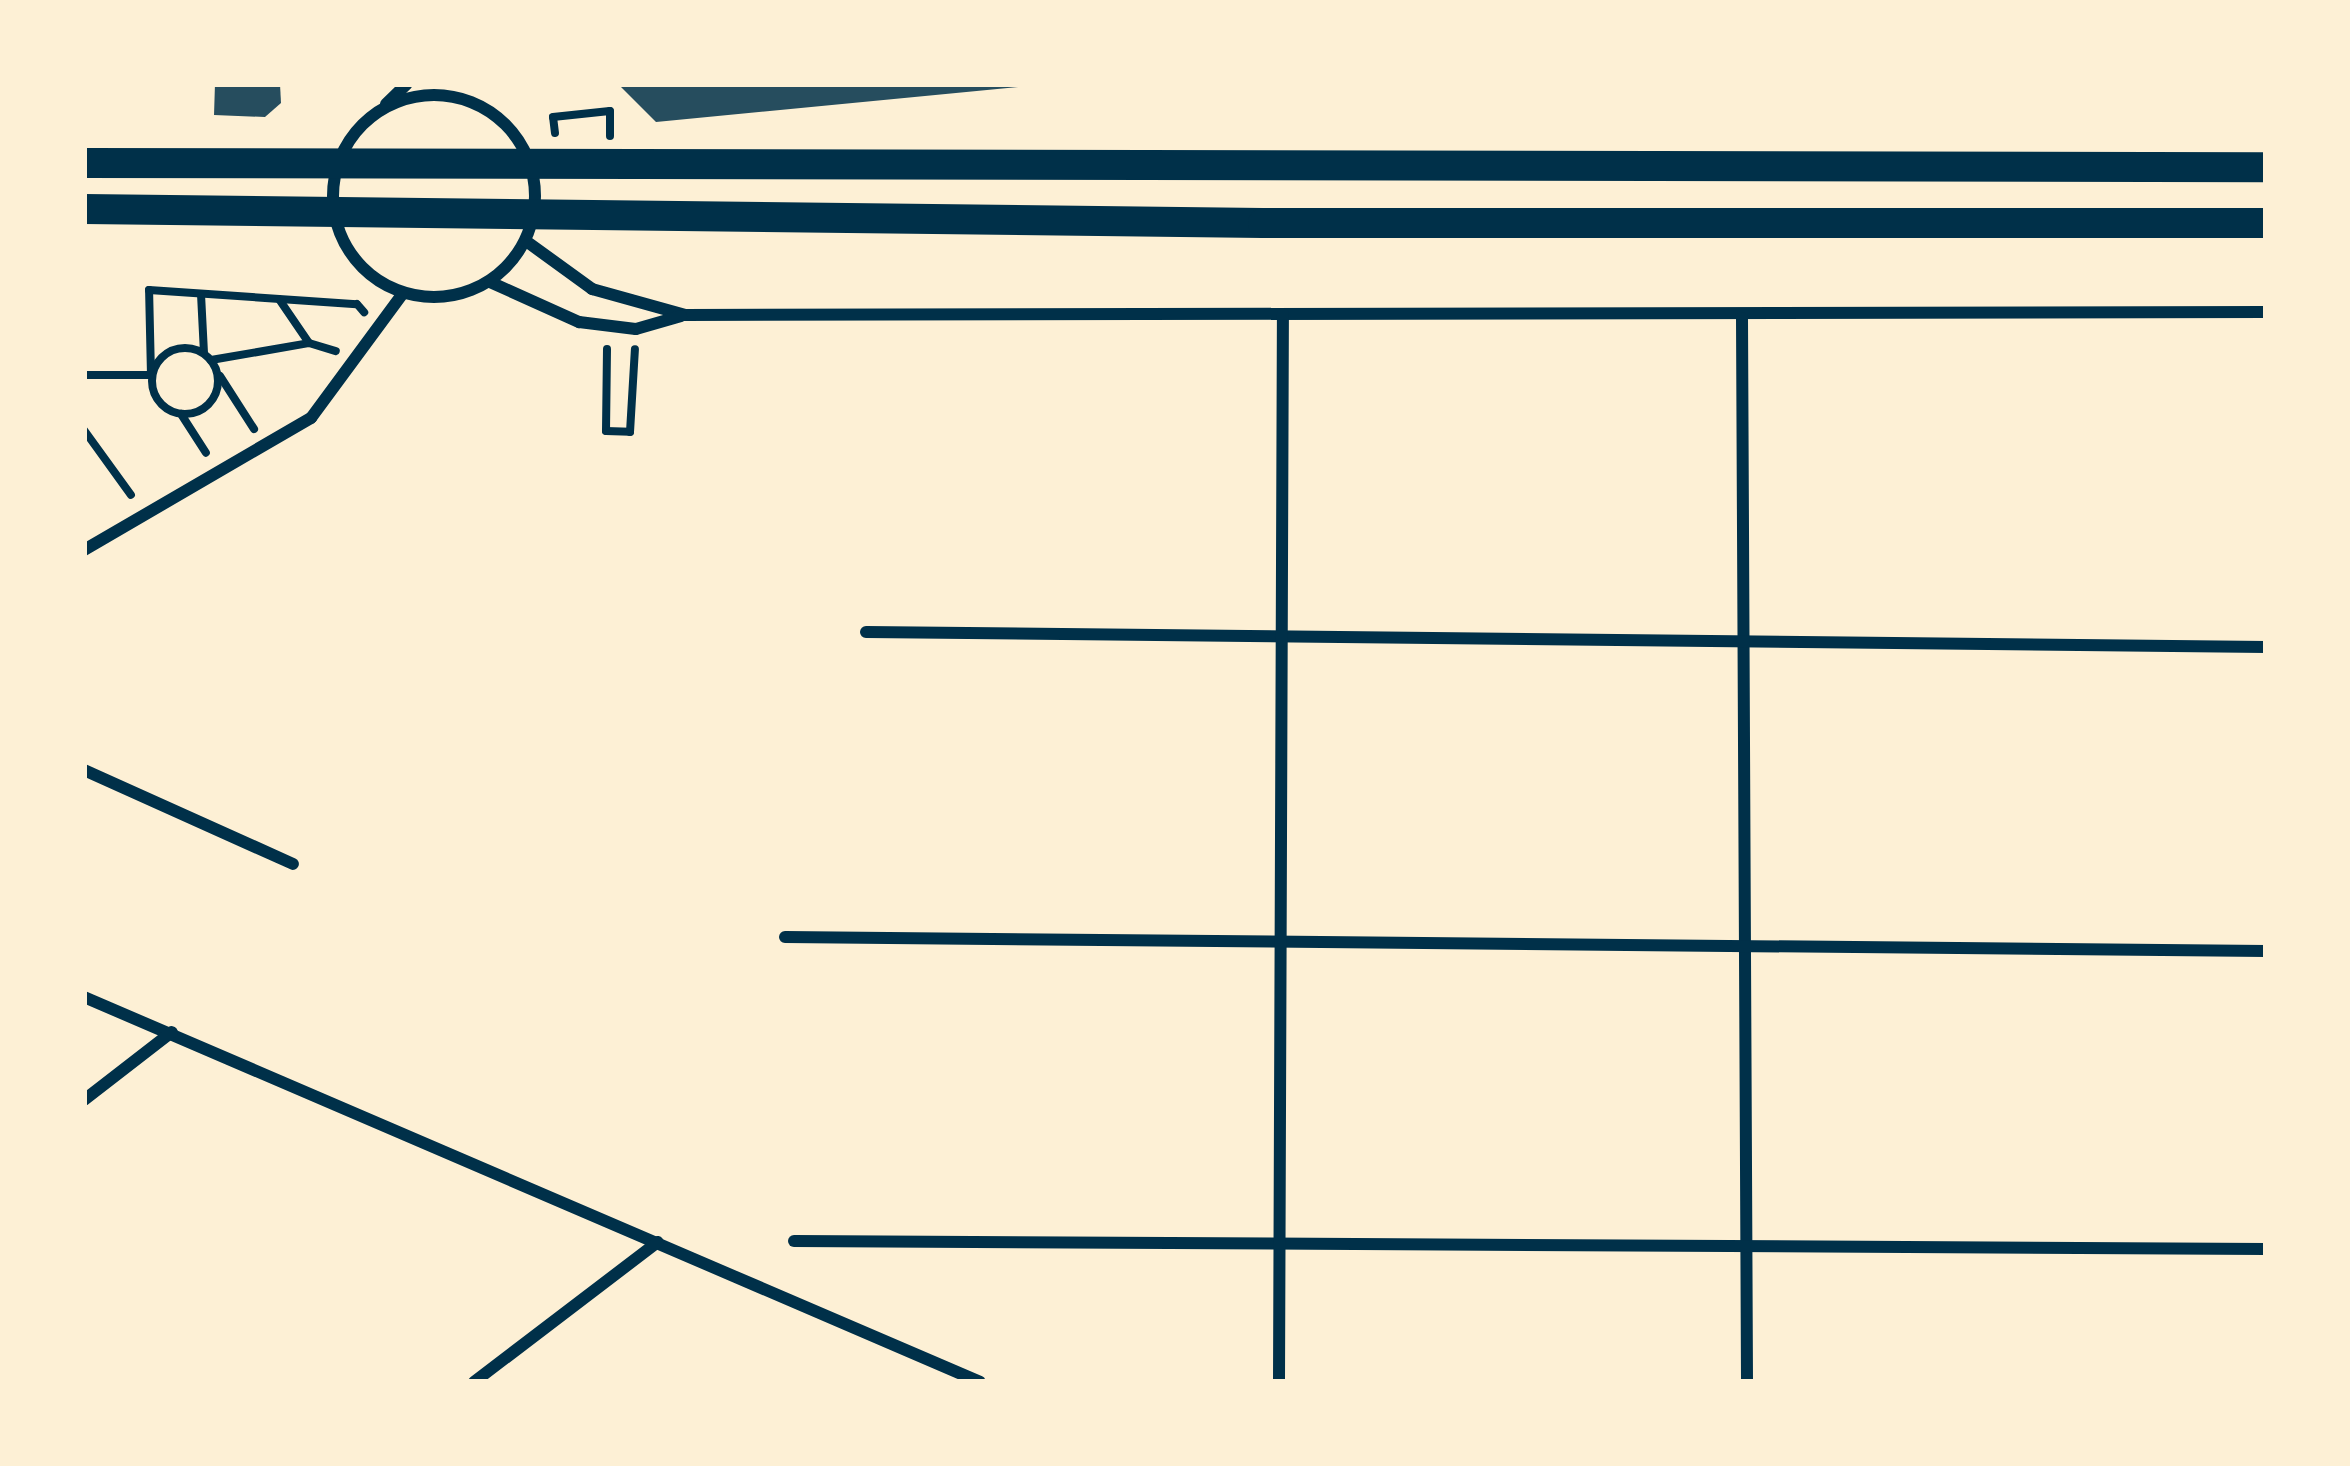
<!DOCTYPE html>
<html>
<head>
<meta charset="utf-8">
<style>
	body { margin:0 }
	#map { position:relative; width:2350px; height:1466px; overflow:hidden; background:#fdf0d5; font-family:"DejaVu Sans",sans-serif }
	div>[style] { position:absolute }
	.building>* { inset:0; background:#264d5e }
	.path>* { height:8px; margin:-4px; padding:0 4px; transform-origin:4px; border-radius:4px; background:#003049 }
	.path>.ring { margin:-4px; padding:0; box-sizing:content-box; background:none; border:8px solid #003049; border-radius:50% }
	.minor>* { height:12px; margin:-6px; padding:0 6px; transform-origin:6px; border-radius:6px; background:#003049 }
	.minor>.ring { margin:-6px; padding:0; box-sizing:content-box; background:none; border:12px solid #003049; border-radius:50% }
	.primary>* { height:30px; margin:-15px; padding:0 15px; transform-origin:15px; border-radius:15px; background:#003049 }
	span { translate:-50% -50%; white-space:nowrap; text-align:center; line-height:1.15; -webkit-text-stroke:10px #fdf0d5; paint-order:stroke }
	.frame { position:absolute; inset:0; border:87px solid #fdf0d5; pointer-events:none }
</style>
</head>
<body>
<div id="map">
	<div class="building">
		<div style="clip-path:polygon(215px 84px,280px 84px,281px 103px,265px 117px,214px 115px)"></div>
		<div style="clip-path:polygon(618px 84px,1018px 84px,1018px 87px,656px 122px)"></div>
	</div>
	<div class="path">
		<div style="left:555px;top:133px;width:16px;rotate:-97deg"></div>
		<div style="left:553px;top:117px;width:57px;rotate:-6deg"></div>
		<div style="left:610px;top:111px;width:25px;rotate:90deg"></div>
		<div style="left:201px;top:294px;width:59px;rotate:87.1deg"></div>
		<div style="left:309px;top:343px;width:28px;rotate:17deg"></div>
		<div class="ring" style="left:152px;top:348px;width:58px;height:58px"></div>
		<div style="left:607px;top:349px;width:82px;rotate:90.7deg"></div>
		<div style="left:606px;top:431px;width:24px;rotate:2deg"></div>
		<div style="left:630px;top:432px;width:83px;rotate:-86.6deg"></div>
		<div style="left:211px;top:360px;width:99px;rotate:-9.8deg"></div>
		<div style="left:309px;top:343px;width:53px;rotate:-124.3deg"></div>
		<div style="left:84px;top:375px;width:67px"></div>
		<div style="left:151px;top:375px;width:85px;rotate:-91.3deg"></div>
		<div style="left:149px;top:290px;width:208px;rotate:3.9deg"></div>
		<div style="left:357px;top:304px;width:11px;rotate:49deg"></div>
		<div style="left:220px;top:376px;width:63px;rotate:57.3deg"></div>
		<div style="left:181px;top:414px;width:46px;rotate:57.3deg"></div>
		<div style="left:84px;top:430px;width:80px;rotate:54.1deg"></div>
	</div>
	<div class="minor">
		<div class="ring" style="left:333px;top:95px;width:190px;height:190px"></div>
		<div style="left:386px;top:104px;width:29px;rotate:-44deg"></div>
		<div style="left:526px;top:241px;width:82px;rotate:36deg"></div>
		<div style="left:592px;top:289px;width:97px;rotate:15.6deg"></div>
		<div style="left:685px;top:315px;width:1581px;rotate:-0.11deg"></div>
		<div style="left:490px;top:282px;width:98px;rotate:24.2deg"></div>
		<div style="left:579px;top:322px;width:57px;rotate:7deg"></div>
		<div style="left:636px;top:329px;width:47px;rotate:-16.1deg"></div>
		<div style="left:1742px;top:318px;width:1064px;rotate:89.73deg"></div>
		<div style="left:84px;top:550px;width:263px;rotate:-30.2deg"></div>
		<div style="left:311px;top:418px;width:155px;rotate:-53.6deg"></div>
		<div style="left:866px;top:632px;width:1400px;rotate:0.61deg"></div>
		<div style="left:84px;top:770px;width:229px;rotate:24.2deg"></div>
		<div style="left:785px;top:937px;width:1481px;rotate:0.54deg"></div>
		<div style="left:84px;top:997px;width:975px;rotate:23.25deg"></div>
		<div style="left:84px;top:1100px;width:111px;rotate:-37.7deg"></div>
		<div style="left:794px;top:1241px;width:1472px;rotate:0.31deg"></div>
		<div style="left:474px;top:1382px;width:231px;rotate:-37.3deg"></div>
		<div style="left:1279px;top:1382px;width:1068px;rotate:-89.79deg"></div>
	</div>
	<div class="primary">
		<div style="left:84px;top:163px;width:2182px;rotate:0.11deg"></div>
		<div style="left:84px;top:209px;width:1179px;rotate:0.68deg"></div>
		<div style="left:1263px;top:223px;width:1003px"></div>
	</div>
	<div class="frame"></div>
</div>
</body>
</html>
